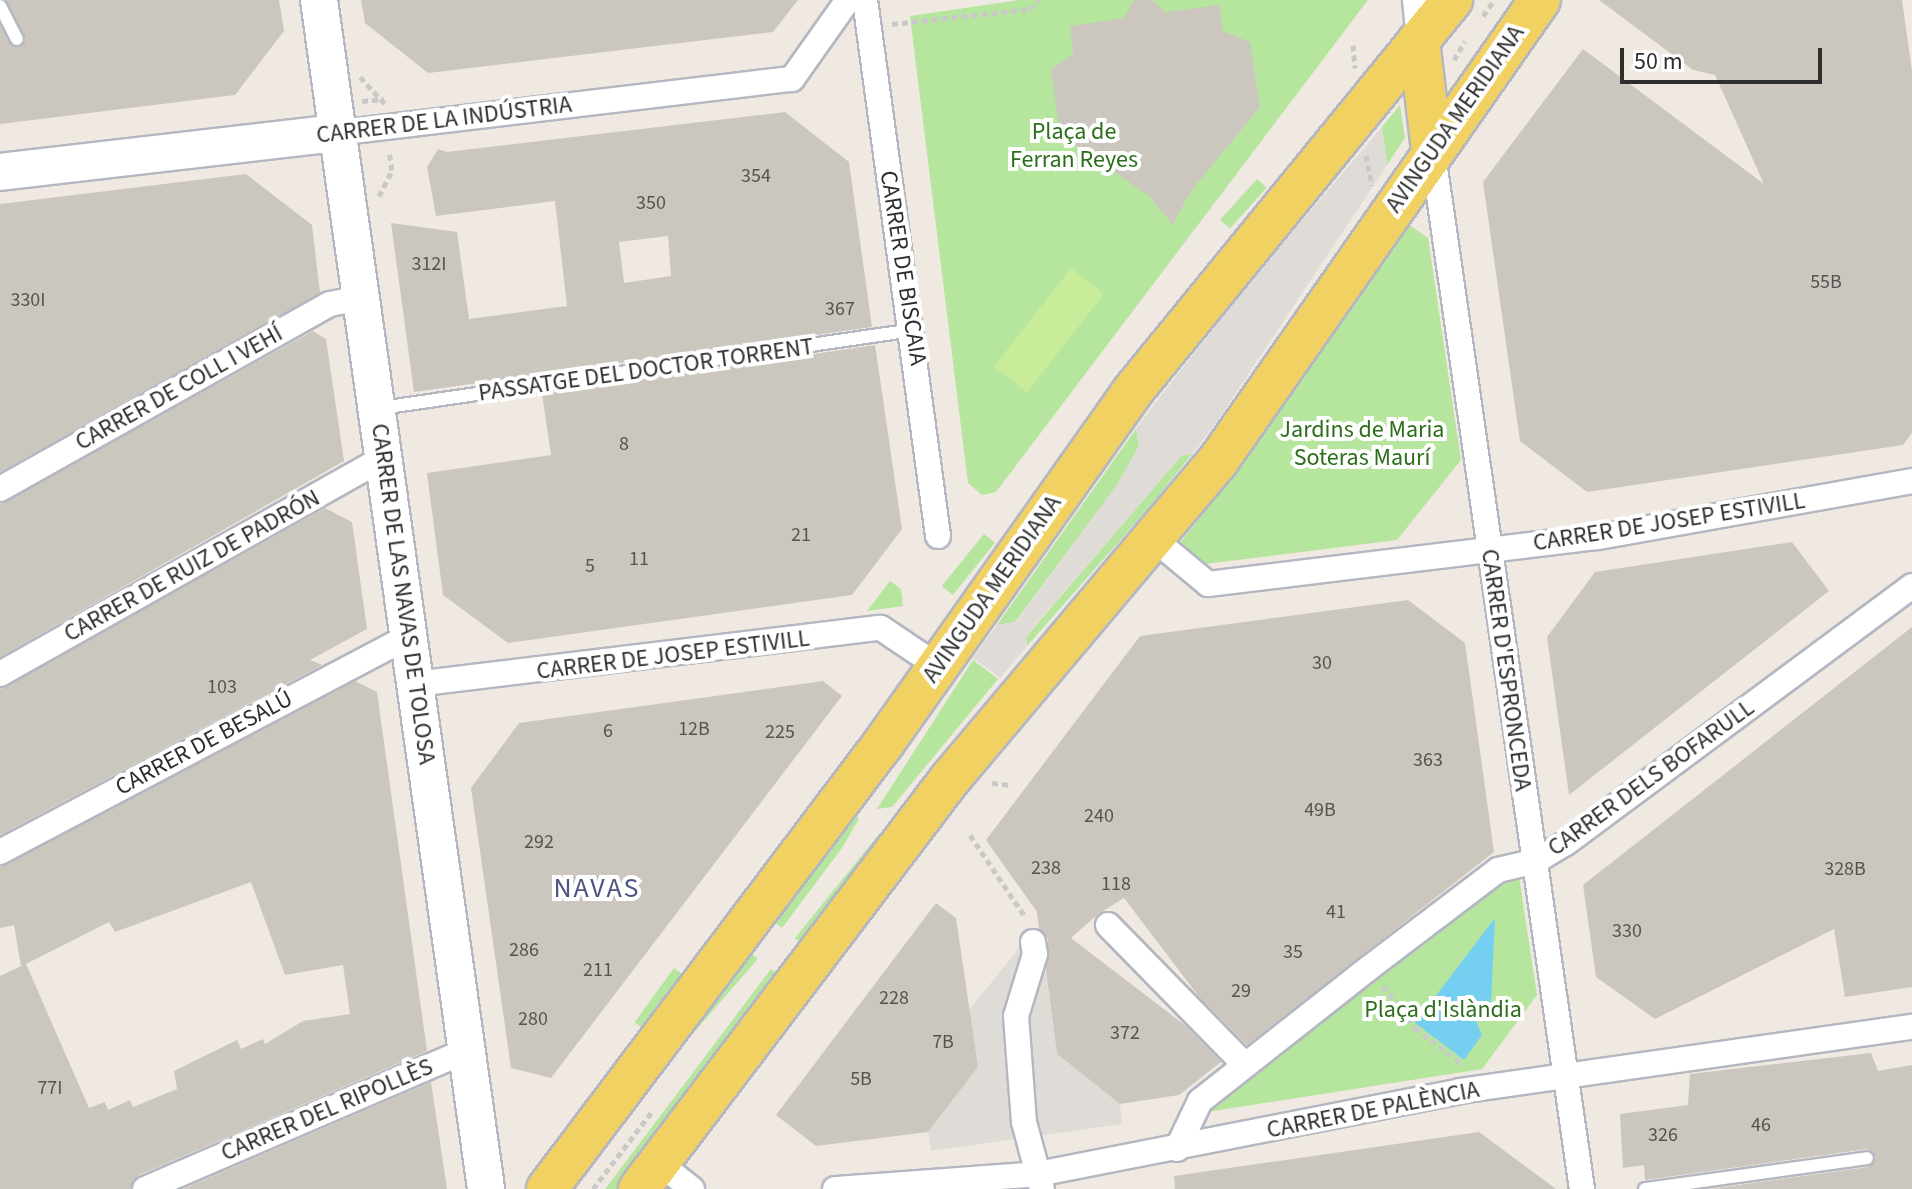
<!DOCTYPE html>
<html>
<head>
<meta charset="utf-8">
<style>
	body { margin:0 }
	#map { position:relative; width:1912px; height:1189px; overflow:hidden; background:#efe9e1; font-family:"Source Sans 3",sans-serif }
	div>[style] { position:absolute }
	.green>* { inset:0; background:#b6e59e; transform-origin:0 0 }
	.pitch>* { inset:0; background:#c9ec9a; transform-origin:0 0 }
	.plaza>* { inset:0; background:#dfdcd8 }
	.water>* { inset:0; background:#75cff0 }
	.building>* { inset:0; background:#cbc7bf }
	.path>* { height:5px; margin-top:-2.5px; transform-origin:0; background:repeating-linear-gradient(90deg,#c9c9c9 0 6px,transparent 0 10px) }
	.roads { filter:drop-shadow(2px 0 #b4b7c1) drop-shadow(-2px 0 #b4b7c1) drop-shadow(0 2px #b4b7c1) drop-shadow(0 -2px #b4b7c1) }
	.lane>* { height:12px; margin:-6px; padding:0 6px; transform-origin:6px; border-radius:6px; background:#fff }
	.street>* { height:24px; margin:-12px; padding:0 12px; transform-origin:12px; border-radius:12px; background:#fff }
	.secondary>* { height:36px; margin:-18px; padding:0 18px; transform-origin:18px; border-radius:18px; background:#fff }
	.primary>* { height:40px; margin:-20px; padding:0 20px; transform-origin:20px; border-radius:20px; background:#f2d163 }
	span { translate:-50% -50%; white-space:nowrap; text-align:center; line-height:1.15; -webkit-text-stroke:8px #fff; paint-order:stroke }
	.number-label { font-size:20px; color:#555452 }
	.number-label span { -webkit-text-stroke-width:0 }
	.street-label { font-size:24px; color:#2e2e2e }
	.park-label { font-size:24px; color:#2c6e1b }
	.quarter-label { font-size:28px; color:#4d5680; letter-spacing:2px }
	.scale { position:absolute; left:1620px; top:48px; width:202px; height:36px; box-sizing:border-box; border:4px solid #2e2e2e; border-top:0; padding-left:10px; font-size:24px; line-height:28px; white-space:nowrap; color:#2e2e2e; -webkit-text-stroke:6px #fff; paint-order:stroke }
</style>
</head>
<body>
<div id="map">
	<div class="green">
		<div style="clip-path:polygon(1019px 0,1368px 0,996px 492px,982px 495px,968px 483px,910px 16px)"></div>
		<div style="clip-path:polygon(1400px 105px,1405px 138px,1387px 165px,1382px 127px)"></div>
		<div style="left:1257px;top:179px;width:13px;height:55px;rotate:42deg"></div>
		<div style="clip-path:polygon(1411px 226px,1428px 238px,1461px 460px,1397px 540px,1205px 564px,1180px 543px,1230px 480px,1398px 230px)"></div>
		<div style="clip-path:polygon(1136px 429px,1139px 446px,1117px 485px,1015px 622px,997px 625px)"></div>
		<div style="clip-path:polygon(1192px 454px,1146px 511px,1027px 646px,1026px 637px,1182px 455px)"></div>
		<div style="left:984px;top:534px;width:14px;height:67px;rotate:39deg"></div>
		<div style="clip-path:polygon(890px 581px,901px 589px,903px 606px,867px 611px)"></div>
		<div style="clip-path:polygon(973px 660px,998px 679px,892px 807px,877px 809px)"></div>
		<div style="clip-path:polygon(855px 815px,859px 819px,842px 848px,782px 928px,774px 922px)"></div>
		<div style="clip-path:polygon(879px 834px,883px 837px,803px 944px,795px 938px)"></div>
		<div style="clip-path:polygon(1518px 870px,1537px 995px,1482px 1069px,1207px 1112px)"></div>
		<div style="left:751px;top:953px;width:9px;height:278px;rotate:41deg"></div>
		<div style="left:674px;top:968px;width:14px;height:67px;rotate:36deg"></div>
		<div style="left:771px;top:969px;width:10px;height:276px;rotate:37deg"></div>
	</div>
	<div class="pitch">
		<div style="left:1071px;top:268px;width:42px;height:125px;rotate:38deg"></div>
	</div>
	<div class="plaza">
		<div style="clip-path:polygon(1382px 127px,1387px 165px,1216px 423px,1192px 454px,1182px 455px,1026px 636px,1027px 646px,1000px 678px,973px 658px,997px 625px,1016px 622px,1117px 485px,1139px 446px,1136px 429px,1152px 407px,1253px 278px)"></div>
		<div style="clip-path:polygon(1041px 940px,1057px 1054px,1120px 1104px,1122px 1124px,931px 1151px,928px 1132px,978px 1067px,969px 1010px,1023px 943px)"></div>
	</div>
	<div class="water">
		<div style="clip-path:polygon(1495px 918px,1491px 1003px,1475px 1019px,1482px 1035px,1464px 1060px,1415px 1023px)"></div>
	</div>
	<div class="building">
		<div style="clip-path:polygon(6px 0,279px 0,284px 31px,235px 95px,0 124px,0 26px,13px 47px,26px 40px)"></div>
		<div style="clip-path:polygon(361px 0,798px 0,773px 32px,428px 73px,365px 23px)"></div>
		<div style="clip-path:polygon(1134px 0,1152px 0,1165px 12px,1219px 5px,1223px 31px,1250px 42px,1260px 107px,1190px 192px,1173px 225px,1149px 196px,1060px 134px,1051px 70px,1073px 54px,1070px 26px,1124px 18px)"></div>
		<div style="clip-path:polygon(1599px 0,1902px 0,1912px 71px,1912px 433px,1903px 445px,1587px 492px,1520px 441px,1483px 182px,1583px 49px,1764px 184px,1715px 75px,1693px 70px)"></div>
		<div style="clip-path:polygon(evenodd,785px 112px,849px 162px,872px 327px,414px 392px,391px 223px,457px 232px,469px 319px,567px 306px,555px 201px,436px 216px,427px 167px,438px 149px,447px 152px,785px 112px,668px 236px,671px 276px,624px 283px,619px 242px,668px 236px)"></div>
		<div style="clip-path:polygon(246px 174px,312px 225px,320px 293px,0 472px,0 204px)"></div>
		<div style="clip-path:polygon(313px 331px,326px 339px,344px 461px,0 657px,0 504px)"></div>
		<div style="clip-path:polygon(875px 345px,902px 529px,852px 595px,508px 643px,443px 595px,427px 473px,551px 455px,542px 394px)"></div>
		<div style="clip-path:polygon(325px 508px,352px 522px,367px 629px,310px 660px,322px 665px,0 835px,0 689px)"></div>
		<div style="clip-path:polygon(1792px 542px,1829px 591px,1569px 795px,1547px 637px,1595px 572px)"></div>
		<div style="clip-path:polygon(1408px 600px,1465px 643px,1494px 852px,1247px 1045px,1200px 998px,1124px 898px,1098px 914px,1071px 938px,1186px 1026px,1221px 1062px,1179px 1095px,1120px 1104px,1057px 1054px,1046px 971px,1048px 939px,1039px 928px,1037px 912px,986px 840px,1140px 636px)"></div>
		<div style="clip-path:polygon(1912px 627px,1912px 987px,1845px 997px,1834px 929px,1655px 1019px,1596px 977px,1583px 885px)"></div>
		<div style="clip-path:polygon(evenodd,355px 681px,377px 692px,427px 1051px,139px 1175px,130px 1189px,0 1189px,0 976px,21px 966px,14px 925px,0 928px,0 867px,355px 681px,251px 882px,285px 975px,343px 965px,350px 1014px,303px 1021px,265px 1044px,263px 1039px,241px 1049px,237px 1040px,174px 1071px,177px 1089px,133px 1107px,130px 1100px,108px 1110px,105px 1102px,89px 1108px,26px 964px,109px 922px,115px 932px,251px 882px)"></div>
		<div style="clip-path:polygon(823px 681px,842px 696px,551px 1078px,511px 1068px,471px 788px,519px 723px)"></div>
		<div style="clip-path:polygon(936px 903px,956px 918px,978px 1067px,928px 1132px,816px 1146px,776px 1115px)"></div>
		<div style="clip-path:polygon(1871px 1053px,1878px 1071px,1912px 1065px,1912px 1189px,1710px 1189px,1868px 1167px,1876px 1158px,1867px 1149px,1645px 1180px,1644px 1165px,1623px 1168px,1620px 1114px,1688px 1105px,1690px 1074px)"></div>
		<div style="clip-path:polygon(431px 1082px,447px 1189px,183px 1189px)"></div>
		<div style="clip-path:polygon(1479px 1132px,1556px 1189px,1175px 1189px,1174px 1176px)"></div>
	</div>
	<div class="path">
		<div style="left:1483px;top:16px;width:19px;rotate:-55deg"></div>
		<div style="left:892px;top:24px;width:139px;rotate:-6.2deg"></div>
		<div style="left:1030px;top:9px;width:13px;rotate:-45deg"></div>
		<div style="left:1353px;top:45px;width:23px;rotate:85deg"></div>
		<div style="left:1454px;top:60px;width:22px;rotate:-60deg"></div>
		<div style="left:360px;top:77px;width:37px;rotate:47deg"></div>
		<div style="left:362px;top:101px;width:22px;rotate:-5deg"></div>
		<div style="left:1366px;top:155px;width:31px;rotate:79deg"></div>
		<div style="left:379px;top:196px;width:29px;rotate:-63deg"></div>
		<div style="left:392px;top:170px;width:20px;rotate:-99deg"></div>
		<div style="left:992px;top:783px;width:18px;rotate:6deg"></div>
		<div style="left:970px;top:835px;width:100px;rotate:56deg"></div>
		<div style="left:1383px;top:986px;width:53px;rotate:52.7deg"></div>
		<div style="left:1415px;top:1028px;width:61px;rotate:37.1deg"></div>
		<div style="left:593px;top:1189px;width:96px;rotate:-52.7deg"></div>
	</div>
	<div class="roads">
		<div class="lane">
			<div style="left:0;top:6px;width:37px;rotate:63deg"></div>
			<div style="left:381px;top:408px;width:538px;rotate:-8.34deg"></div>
			<div style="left:1645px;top:1189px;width:224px;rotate:-7.9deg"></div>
		</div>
		<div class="street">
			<div style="left:865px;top:0;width:541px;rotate:82.24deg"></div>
			<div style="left:1415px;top:0;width:40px;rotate:84.3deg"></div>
			<div style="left:337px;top:133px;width:458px;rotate:-6.8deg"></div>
			<div style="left:792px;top:79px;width:97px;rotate:-54.7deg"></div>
			<div style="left:1433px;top:154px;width:1046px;rotate:81.81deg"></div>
			<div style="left:0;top:489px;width:378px;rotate:-29.3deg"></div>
			<div style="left:330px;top:304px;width:33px;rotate:-11deg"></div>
			<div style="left:1155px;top:540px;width:69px;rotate:39.7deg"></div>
			<div style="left:1208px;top:584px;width:393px;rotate:-6.9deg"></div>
			<div style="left:1598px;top:537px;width:319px;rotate:-10.1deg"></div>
			<div style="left:0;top:674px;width:442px;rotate:-29.4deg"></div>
			<div style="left:415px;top:684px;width:469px;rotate:-6.9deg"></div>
			<div style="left:881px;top:628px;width:70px;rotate:33.9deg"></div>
			<div style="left:0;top:852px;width:463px;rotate:-27.8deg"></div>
			<div style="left:1108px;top:925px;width:194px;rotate:45.6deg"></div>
			<div style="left:1033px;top:942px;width:12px;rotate:81deg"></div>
			<div style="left:1035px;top:954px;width:65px;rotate:107deg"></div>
			<div style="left:1016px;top:1016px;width:106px;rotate:85.7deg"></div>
			<div style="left:1024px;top:1122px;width:69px;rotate:75deg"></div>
			<div style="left:1177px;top:1149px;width:53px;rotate:-64.4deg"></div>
			<div style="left:1200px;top:1101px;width:215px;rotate:-38.2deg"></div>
			<div style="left:1369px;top:968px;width:162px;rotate:-37.2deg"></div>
			<div style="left:1498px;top:870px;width:37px;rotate:-13deg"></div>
			<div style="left:1534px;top:862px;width:37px;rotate:-31deg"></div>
			<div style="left:1566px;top:843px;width:431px;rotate:-36.6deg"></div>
			<div style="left:659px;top:1163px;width:42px;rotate:38.2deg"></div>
			<div style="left:145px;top:1189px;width:348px;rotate:-23.3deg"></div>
			<div style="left:835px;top:1189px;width:204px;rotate:-4.2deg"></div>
			<div style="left:1038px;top:1174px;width:430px;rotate:-11.1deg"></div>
			<div style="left:1460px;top:1091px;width:457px;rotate:-8.1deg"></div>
		</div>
		<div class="secondary">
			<div style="left:319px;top:0;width:1201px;rotate:82deg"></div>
			<div style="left:0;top:172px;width:339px;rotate:-6.6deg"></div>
		</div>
		<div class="primary">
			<div style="left:1419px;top:40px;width:111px;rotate:83.3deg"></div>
			<div style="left:547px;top:1189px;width:558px;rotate:-52.95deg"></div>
			<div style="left:883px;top:744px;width:431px;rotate:-54.7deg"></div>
			<div style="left:1132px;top:392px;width:506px;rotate:-50.77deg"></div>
			<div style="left:639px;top:1189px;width:515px;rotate:-52.82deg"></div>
			<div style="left:950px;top:779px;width:416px;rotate:-49.9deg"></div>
			<div style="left:1218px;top:461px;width:562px;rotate:-55.07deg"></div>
		</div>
	</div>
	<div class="number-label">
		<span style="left:756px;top:176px">354</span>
		<span style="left:651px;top:203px">350</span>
		<span style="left:429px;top:264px">312I</span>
		<span style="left:1826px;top:282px">55B</span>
		<span style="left:28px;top:300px">330I</span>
		<span style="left:840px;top:309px">367</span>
		<span style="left:624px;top:444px">8</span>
		<span style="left:801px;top:535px">21</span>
		<span style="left:639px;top:559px">11</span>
		<span style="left:590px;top:566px">5</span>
		<span style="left:1322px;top:663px">30</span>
		<span style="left:222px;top:687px">103</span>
		<span style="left:694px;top:729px">12B</span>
		<span style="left:608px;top:731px">6</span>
		<span style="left:780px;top:732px">225</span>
		<span style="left:1428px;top:760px">363</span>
		<span style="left:1320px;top:810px">49B</span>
		<span style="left:1099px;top:816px">240</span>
		<span style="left:539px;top:842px">292</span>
		<span style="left:1046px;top:868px">238</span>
		<span style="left:1845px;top:869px">328B</span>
		<span style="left:1116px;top:884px">118</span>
		<span style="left:1336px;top:912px">41</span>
		<span style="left:1627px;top:931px">330</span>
		<span style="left:524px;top:950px">286</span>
		<span style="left:1293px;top:952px">35</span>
		<span style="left:598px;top:970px">211</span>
		<span style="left:1241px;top:991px">29</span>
		<span style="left:894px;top:998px">228</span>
		<span style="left:533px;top:1019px">280</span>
		<span style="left:1125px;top:1033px">372</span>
		<span style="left:943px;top:1042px">7B</span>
		<span style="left:861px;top:1079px">5B</span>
		<span style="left:50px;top:1088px">77I</span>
		<span style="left:1761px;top:1125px">46</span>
		<span style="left:1663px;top:1135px">326</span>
	</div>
	<div class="street-label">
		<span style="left:1455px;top:119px;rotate:-55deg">AVINGUDA MERIDIANA</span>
		<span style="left:444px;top:120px;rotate:-7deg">CARRER DE LA INDÚSTRIA</span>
		<span style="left:903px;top:268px;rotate:81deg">CARRER DE BISCAIA</span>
		<span style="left:646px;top:370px;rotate:-8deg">PASSATGE DEL DOCTOR TORRENT</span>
		<span style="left:179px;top:388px;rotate:-29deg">CARRER DE COLL I VEHÍ</span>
		<span style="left:1669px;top:522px;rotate:-9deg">CARRER DE JOSEP ESTIVILL</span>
		<span style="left:192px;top:566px;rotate:-29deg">CARRER DE RUIZ DE PADRÓN</span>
		<span style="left:992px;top:589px;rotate:-55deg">AVINGUDA MERIDIANA</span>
		<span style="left:403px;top:594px;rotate:82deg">CARRER DE LAS NAVAS DE TOLOSA</span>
		<span style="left:673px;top:655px;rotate:-7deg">CARRER DE JOSEP ESTIVILL</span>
		<span style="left:1506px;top:670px;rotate:82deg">CARRER D'ESPRONCEDA</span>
		<span style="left:204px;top:743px;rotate:-28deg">CARRER DE BESALÚ</span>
		<span style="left:1651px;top:778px;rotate:-36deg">CARRER DELS BOFARULL</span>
		<span style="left:327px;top:1110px;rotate:-23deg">CARRER DEL RIPOLLÈS</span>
		<span style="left:1373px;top:1110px;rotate:-11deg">CARRER DE PALÈNCIA</span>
	</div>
	<div class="park-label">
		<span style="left:1074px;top:146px">Plaça de<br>Ferran Reyes</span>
		<span style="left:1362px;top:444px">Jardins de Maria<br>Soteras Maurí</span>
		<span style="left:1443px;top:1010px">Plaça d'Islàndia</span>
	</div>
	<div class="quarter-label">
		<span style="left:597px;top:888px">NAVAS</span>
	</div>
	<div class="scale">50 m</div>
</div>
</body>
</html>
